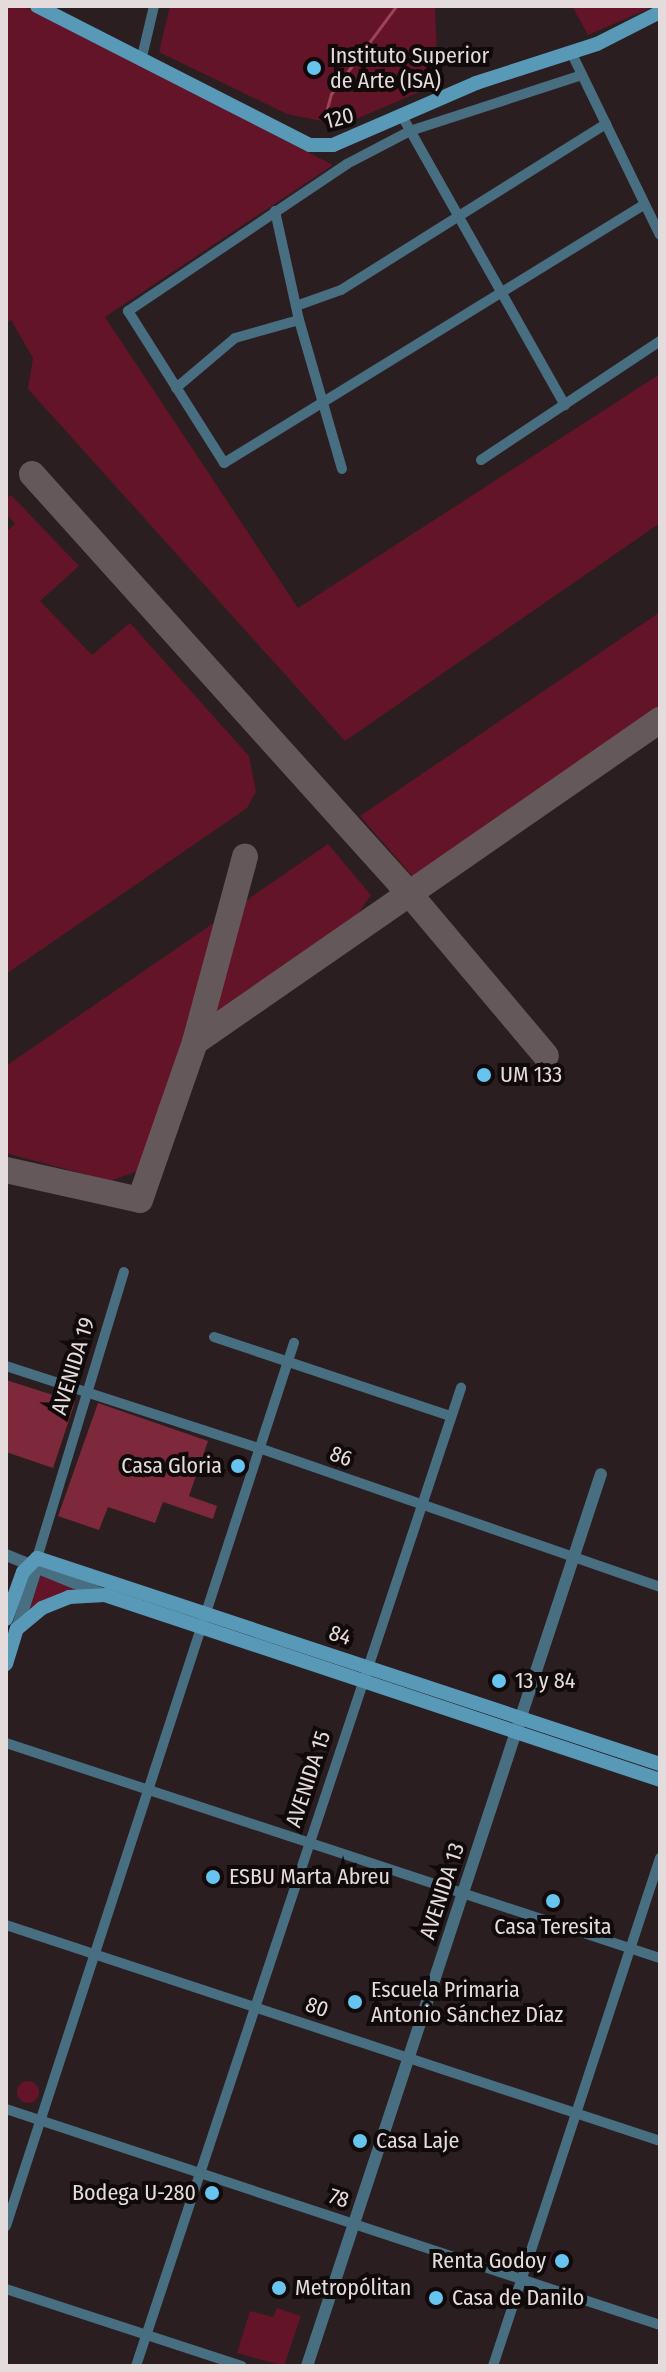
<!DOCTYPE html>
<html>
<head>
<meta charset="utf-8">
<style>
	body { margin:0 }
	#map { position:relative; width:666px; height:2372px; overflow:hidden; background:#2b1e20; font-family:"Fira Sans Condensed",sans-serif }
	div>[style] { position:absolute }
	.green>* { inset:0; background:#631429 }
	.round { border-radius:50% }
	.forest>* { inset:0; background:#7e283c }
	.stream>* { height:3px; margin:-1.5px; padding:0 1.5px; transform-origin:1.5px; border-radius:1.5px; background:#9c4455 }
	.taxiway>* { height:26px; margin:-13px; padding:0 13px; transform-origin:13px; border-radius:13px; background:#64585a }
	.minor>* { height:10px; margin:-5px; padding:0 5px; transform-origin:5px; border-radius:5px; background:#476e81 }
	.tertiary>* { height:12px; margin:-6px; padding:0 6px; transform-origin:6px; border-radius:6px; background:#476e81 }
	.secondary>* { height:14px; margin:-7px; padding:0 7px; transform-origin:7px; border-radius:7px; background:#5999b8 }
	.dots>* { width:22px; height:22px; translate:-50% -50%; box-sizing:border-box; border:4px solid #100a0b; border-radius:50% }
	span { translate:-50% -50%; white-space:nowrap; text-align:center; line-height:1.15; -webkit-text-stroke:8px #100a0b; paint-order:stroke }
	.poi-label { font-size:22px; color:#e4dbdc }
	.left { translate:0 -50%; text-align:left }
	.right { translate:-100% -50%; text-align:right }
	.street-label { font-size:22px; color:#e4dbdc }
	.frame { position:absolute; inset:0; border:8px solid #e4dbdc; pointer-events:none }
</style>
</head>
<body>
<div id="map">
	<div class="green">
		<div style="clip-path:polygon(6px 6px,23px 6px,333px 165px,105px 317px,298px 608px,660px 374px,660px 523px,345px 741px,28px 389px,33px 358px,11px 320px,6px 323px)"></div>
		<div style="clip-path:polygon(170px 6px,435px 6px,438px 84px,342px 125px,287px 114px,159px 52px)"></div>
		<div style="clip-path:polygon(572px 6px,655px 6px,588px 35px)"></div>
		<div style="clip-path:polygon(11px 495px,79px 566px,40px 601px,92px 655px,130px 623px,249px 756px,256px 792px,247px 808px,6px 974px,6px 532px,15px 524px,6px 514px,6px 499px)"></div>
		<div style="clip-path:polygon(660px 612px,660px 712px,414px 878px,360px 816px)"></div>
		<div style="clip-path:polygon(328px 844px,371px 895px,352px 922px,180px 1047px,144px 1162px,135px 1172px,110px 1181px,6px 1153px,6px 1066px)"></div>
		<div style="clip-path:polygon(36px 1571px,100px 1595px,69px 1597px,17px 1629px)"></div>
		<div class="round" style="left:17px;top:2081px;width:22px;height:22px"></div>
		<div style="clip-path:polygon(277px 2308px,301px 2316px,284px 2366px,237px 2353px,250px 2311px,273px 2317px)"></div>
	</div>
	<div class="forest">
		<div style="clip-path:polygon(6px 1380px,75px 1402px,53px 1468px,6px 1452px)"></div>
		<div style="clip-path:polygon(98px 1403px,208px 1441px,189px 1496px,217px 1506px,213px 1519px,163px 1502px,155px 1523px,108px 1507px,99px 1530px,58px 1516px)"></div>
	</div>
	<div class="stream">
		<div style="left:325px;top:116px;width:23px;rotate:-75deg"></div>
		<div style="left:331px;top:94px;width:109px;rotate:-53.5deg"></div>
	</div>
	<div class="taxiway">
		<div style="left:32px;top:474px;width:562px;rotate:48.03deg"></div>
		<div style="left:408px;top:892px;width:214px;rotate:49.9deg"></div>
		<div style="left:195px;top:1042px;width:566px;rotate:-34.7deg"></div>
		<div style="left:6px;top:1170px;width:137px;rotate:12.6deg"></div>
		<div style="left:140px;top:1200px;width:167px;rotate:-70.8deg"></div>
		<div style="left:195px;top:1042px;width:192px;rotate:-74.9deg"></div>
	</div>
	<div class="minor">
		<div style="left:571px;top:52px;width:203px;rotate:64.1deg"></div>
		<div style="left:141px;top:61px;width:57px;rotate:-76.7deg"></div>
		<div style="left:582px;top:75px;width:181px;rotate:162deg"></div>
		<div style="left:410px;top:131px;width:71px;rotate:152.4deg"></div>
		<div style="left:347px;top:164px;width:264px;rotate:146.1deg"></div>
		<div style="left:128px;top:311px;width:180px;rotate:57.7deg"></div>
		<div style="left:224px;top:463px;width:493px;rotate:-31.6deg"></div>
		<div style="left:402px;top:116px;width:332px;rotate:60.6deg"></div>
		<div style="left:275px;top:211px;width:112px;rotate:77.6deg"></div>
		<div style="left:299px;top:320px;width:155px;rotate:73.9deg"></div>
		<div style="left:296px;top:306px;width:48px;rotate:-19.6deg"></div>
		<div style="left:341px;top:290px;width:313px;rotate:-32.1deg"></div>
		<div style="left:176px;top:388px;width:77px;rotate:-40.3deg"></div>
		<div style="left:235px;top:338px;width:66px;rotate:-15.7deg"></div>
		<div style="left:481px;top:460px;width:215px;rotate:-33.6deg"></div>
		<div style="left:214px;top:1337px;width:249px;rotate:18.5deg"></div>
		<div style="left:6px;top:1366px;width:266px;rotate:18deg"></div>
		<div style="left:259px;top:1448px;width:424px;rotate:19.1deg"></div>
		<div style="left:37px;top:1558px;width:299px;rotate:-73.1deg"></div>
		<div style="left:6px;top:1743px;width:688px;rotate:18.2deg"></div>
		<div style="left:6px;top:1925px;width:689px;rotate:18.28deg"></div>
		<div style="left:6px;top:2109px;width:689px;rotate:18.28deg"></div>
		<div style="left:6px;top:2226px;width:929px;rotate:-71.94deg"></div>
		<div style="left:6px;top:2289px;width:248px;rotate:18.1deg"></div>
		<div style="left:136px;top:2366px;width:1031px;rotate:-71.62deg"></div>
		<div style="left:493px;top:2366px;width:535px;rotate:-71.8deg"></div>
	</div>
	<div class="tertiary">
		<div style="left:6px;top:1555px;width:104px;rotate:22.1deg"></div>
		<div style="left:17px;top:1629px;width:66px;rotate:-72.4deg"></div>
		<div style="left:307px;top:2366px;width:939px;rotate:-71.76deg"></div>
	</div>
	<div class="secondary">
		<div style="left:37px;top:6px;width:306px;rotate:27deg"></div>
		<div style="left:310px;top:145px;width:23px"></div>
		<div style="left:333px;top:145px;width:156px;rotate:-23.4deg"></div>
		<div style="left:476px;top:83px;width:127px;rotate:-17.9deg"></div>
		<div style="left:597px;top:44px;width:71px;rotate:-26.9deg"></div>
		<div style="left:6px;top:1619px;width:50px;rotate:-70.1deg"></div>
		<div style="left:23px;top:1572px;width:20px;rotate:-45deg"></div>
		<div style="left:37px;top:1558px;width:656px;rotate:18.3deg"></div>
		<div style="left:6px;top:1664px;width:37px;rotate:-73deg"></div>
		<div style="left:17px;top:1629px;width:33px;rotate:-40deg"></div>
		<div style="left:42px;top:1608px;width:29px;rotate:-22deg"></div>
		<div style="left:69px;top:1597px;width:36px;rotate:-3deg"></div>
		<div style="left:105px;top:1595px;width:585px;rotate:18.43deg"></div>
	</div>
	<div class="dots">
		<div style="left:314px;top:68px;background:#67c4ef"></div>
		<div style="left:484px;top:1075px;background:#67c4ef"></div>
		<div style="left:238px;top:1466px;background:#67c4ef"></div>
		<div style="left:499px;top:1681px;background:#67c4ef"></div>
		<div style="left:213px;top:1877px;background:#67c4ef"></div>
		<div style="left:553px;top:1901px;background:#67c4ef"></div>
		<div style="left:355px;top:2002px;background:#67c4ef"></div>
		<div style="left:360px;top:2141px;background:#67c4ef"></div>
		<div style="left:212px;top:2193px;background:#67c4ef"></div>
		<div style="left:562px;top:2261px;background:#67c4ef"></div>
		<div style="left:279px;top:2288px;background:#67c4ef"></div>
		<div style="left:436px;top:2298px;background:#67c4ef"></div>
	</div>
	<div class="poi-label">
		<span class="left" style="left:330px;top:68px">Instituto Superior<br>de Arte (ISA)</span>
		<span class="left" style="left:500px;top:1075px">UM 133</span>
		<span class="right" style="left:222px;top:1466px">Casa Gloria</span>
		<span class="left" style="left:515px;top:1681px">13 y 84</span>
		<span class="left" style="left:229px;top:1877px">ESBU Marta Abreu</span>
		<span style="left:553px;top:1927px">Casa Teresita</span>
		<span class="left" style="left:371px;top:2002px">Escuela Primaria<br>Antonio Sánchez Díaz</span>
		<span class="left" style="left:376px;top:2141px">Casa Laje</span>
		<span class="right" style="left:196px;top:2193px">Bodega U-280</span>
		<span class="right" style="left:546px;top:2261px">Renta Godoy</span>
		<span class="left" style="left:295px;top:2288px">Metropólitan</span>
		<span class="left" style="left:452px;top:2298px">Casa de Danilo</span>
	</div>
	<div class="street-label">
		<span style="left:339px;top:118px;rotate:-14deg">120</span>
		<span style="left:73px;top:1366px;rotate:-73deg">AVENIDA 19</span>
		<span style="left:341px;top:1456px;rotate:20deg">86</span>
		<span style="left:340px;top:1635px;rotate:18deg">84</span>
		<span style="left:308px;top:1779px;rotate:-72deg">AVENIDA 15</span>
		<span style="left:442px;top:1891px;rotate:-72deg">AVENIDA 13</span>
		<span style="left:317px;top:2007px;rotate:19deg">80</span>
		<span style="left:339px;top:2198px;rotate:18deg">78</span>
	</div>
	<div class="frame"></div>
</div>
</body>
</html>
